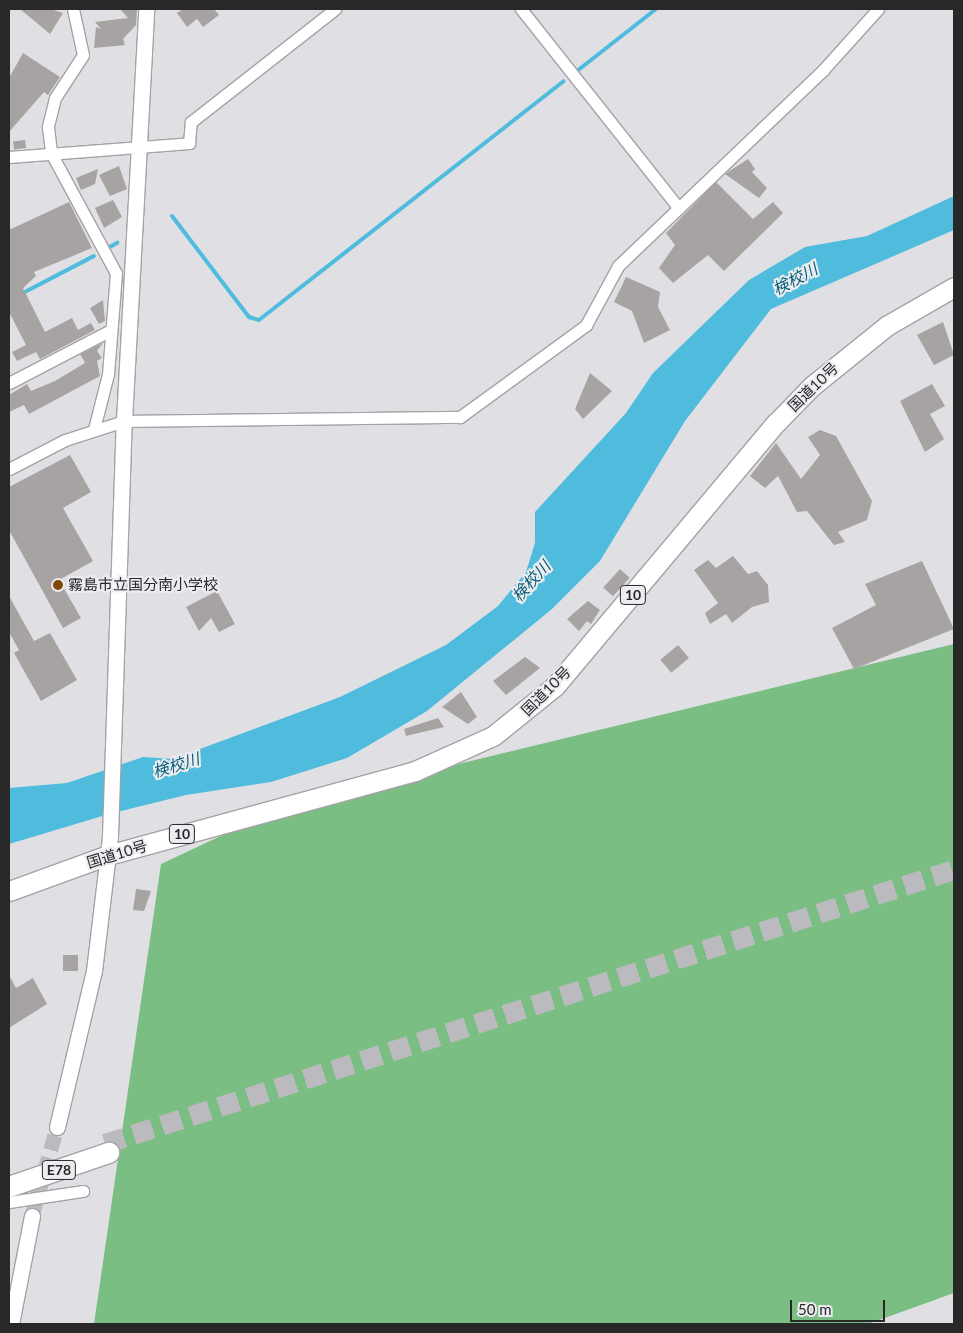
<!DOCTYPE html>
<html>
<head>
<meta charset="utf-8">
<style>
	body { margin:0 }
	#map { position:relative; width:963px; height:1333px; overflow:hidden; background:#e0dfe3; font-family:Lato,"Noto Sans JP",sans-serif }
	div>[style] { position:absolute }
	.forest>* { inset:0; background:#7abe83 }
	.water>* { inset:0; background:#4fbcde }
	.stream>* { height:4px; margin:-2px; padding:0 2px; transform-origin:2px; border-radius:2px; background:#4fbcde }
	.building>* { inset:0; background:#a7a3a2; transform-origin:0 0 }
	.secondary-tunnel>* { height:15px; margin-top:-7.5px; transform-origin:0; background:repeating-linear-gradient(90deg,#bbbabe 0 15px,transparent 0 23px) }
	.motorway-tunnel>* { height:20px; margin-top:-10px; transform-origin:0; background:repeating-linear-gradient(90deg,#bbbabe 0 20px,transparent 0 30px) }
	.roads { filter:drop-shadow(1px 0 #a4a2a6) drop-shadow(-1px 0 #a4a2a6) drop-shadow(0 1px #a4a2a6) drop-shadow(0 -1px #a4a2a6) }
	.minor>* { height:11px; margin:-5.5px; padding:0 5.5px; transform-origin:5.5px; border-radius:5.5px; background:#fff }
	.secondary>* { height:15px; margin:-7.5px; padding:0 7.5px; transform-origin:7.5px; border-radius:7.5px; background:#fff }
	.trunk>* { height:19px; margin:-9.5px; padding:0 9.5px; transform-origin:9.5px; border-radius:9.5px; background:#fff }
	.motorway>* { height:20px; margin:-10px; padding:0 10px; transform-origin:10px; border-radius:10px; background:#fff }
	.dots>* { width:14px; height:14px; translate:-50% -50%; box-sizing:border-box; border:2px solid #edecf0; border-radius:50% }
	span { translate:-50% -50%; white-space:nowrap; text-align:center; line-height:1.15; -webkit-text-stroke:4px #edecf0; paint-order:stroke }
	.shield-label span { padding:1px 4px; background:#edecf0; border:1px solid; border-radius:4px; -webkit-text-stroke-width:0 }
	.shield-label { font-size:14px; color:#282829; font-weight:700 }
	.street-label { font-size:15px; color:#282829 }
	.poi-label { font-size:15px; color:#282829 }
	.left { translate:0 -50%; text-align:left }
	.water-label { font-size:16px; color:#005f77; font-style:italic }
	.frame { position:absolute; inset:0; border:10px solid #282829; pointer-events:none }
	.scale { position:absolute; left:790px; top:1300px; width:95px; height:22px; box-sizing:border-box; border:2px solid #282829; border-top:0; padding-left:6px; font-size:15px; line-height:18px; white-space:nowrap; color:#282829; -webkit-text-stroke:4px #edecf0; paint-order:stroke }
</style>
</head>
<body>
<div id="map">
	<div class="forest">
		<div style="clip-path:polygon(954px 644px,954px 1293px,868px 1324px,94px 1324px,161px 864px,285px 806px)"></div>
	</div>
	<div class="water">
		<div style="clip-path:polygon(954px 196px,954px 230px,771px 309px,685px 421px,600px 561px,552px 609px,427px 711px,347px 758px,271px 782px,186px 795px,109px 814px,9px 844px,9px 788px,67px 783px,143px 757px,173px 759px,340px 697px,446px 645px,498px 606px,526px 572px,535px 543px,535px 512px,626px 413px,653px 373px,749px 280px,805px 247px,867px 236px)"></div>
	</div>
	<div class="stream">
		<div style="left:577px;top:71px;width:100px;rotate:-38.1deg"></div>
		<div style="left:172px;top:216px;width:127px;rotate:52.7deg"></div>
		<div style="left:249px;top:317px;width:10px;rotate:17deg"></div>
		<div style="left:259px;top:320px;width:387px;rotate:-38.1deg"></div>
		<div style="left:106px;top:249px;width:13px;rotate:-29deg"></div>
		<div style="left:21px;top:294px;width:82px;rotate:-27.5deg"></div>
	</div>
	<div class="building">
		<div style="clip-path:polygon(20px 9px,51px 9px,63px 13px,50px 34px)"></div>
		<div style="clip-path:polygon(120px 9px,137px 9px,136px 25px,123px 39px,125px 45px,94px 48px,96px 27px,101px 29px,95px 22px,128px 18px)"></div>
		<div style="clip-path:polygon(183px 9px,214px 9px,219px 15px,203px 27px,197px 19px,187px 27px,177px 13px)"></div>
		<div style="clip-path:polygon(23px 53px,60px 77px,48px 95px,44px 92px,9px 132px,9px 78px)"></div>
		<div style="left:25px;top:140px;width:8px;height:12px;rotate:83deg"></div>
		<div style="clip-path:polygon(748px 159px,755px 169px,752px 172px,767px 188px,759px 198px,725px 174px)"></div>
		<div style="clip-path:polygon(119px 166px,127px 189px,110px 196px,99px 175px)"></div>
		<div style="clip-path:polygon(98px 169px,95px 184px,81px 190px,76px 178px)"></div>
		<div style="clip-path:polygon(716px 182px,753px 219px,773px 202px,783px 213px,724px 271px,708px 255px,673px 283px,659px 268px,675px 245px,666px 233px)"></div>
		<div style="clip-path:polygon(113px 200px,122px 217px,104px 228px,95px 208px)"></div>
		<div style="clip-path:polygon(69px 202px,92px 248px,34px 272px,36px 276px,23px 288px,45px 332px,72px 318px,78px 330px,91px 323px,95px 330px,40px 359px,36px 352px,17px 361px,12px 352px,26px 345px,9px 312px,9px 230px)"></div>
		<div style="clip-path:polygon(626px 277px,660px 292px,658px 307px,670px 330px,644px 343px,632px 311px,614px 302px)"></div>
		<div style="clip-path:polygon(103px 300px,105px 321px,99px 324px,90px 308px)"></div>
		<div style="clip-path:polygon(943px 322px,954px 355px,934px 365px,917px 335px)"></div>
		<div style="clip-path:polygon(103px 343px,97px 351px,102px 358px,97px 361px,100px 376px,29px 414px,24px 405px,9px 412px,9px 395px,27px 384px,31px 391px,55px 381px,85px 363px,80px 354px)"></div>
		<div style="clip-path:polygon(590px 373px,612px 391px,583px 419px,575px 409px)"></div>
		<div style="clip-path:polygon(932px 384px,945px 406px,930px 414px,944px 439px,925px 452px,900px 401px)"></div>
		<div style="clip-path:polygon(820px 430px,836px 436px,872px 501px,867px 520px,838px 532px,845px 542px,834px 545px,807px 511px,797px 512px,778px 476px,765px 488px,750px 476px,776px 443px,801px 479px,820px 455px,808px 437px)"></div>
		<div style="clip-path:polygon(70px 455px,91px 492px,63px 508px,93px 561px,59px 580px,81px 618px,63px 628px,9px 530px,9px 487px)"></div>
		<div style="clip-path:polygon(733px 556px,748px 574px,757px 571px,768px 585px,769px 602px,752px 607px,732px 623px,726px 614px,710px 624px,705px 613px,718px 603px,694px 570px,708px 560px,716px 568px)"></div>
		<div style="clip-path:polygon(922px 561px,954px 629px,854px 669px,832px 628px,876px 605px,865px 584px)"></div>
		<div style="left:620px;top:569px;width:13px;height:25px;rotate:42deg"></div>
		<div style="clip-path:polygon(217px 591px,235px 624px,219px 632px,211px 618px,199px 631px,186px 607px)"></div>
		<div style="clip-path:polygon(9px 596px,34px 641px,50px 633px,77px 680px,41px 701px,14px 653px,19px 650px,9px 632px)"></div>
		<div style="clip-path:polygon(588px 601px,600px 610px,591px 624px,587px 621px,579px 631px,567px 619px)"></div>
		<div style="left:678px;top:645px;width:17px;height:23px;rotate:50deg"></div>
		<div style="clip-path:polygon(525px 657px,540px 668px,506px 695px,493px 681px)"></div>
		<div style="clip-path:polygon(461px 692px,477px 717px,468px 724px,442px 707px)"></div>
		<div style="clip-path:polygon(438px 718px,444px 727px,406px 736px,404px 729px)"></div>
		<div style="clip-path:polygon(136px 889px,151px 891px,144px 911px,133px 910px)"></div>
		<div style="left:63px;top:955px;width:15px;height:16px"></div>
		<div style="clip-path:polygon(9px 975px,16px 988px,33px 978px,47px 1004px,9px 1028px)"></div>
	</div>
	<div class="secondary-tunnel">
		<div style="left:32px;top:1216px;width:92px;rotate:-74.3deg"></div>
	</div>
	<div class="motorway-tunnel">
		<div style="left:105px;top:1144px;width:892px;rotate:-17.89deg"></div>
	</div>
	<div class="roads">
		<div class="minor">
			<div style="left:73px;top:9px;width:47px;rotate:77.7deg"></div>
			<div style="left:83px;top:55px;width:51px;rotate:123.1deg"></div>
			<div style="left:55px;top:98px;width:30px;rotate:104deg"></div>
			<div style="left:48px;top:127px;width:26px;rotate:83deg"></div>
			<div style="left:51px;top:153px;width:136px;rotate:61.6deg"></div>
			<div style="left:116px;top:273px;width:101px;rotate:94.5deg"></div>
			<div style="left:108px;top:374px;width:57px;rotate:104.3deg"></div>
			<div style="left:521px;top:9px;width:254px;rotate:51.6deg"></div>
			<div style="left:9px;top:157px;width:181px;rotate:-4.4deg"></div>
			<div style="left:189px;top:143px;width:21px;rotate:-85deg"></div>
			<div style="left:191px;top:122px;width:183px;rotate:-38.1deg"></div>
			<div style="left:9px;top:383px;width:113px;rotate:-27.5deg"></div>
			<div style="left:9px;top:469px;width:63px;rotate:-27.4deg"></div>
			<div style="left:65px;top:440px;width:62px;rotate:-17.9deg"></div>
			<div style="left:124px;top:421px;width:336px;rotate:-0.7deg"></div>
			<div style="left:460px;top:417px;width:156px;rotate:-36.1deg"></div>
			<div style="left:586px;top:325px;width:67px;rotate:-61.5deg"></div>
			<div style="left:618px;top:266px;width:284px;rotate:-43.7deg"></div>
			<div style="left:823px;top:70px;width:82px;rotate:-48deg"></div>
			<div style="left:9px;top:1202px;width:75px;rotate:-8.5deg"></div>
		</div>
		<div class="secondary">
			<div style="left:57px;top:1127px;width:160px;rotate:-76.7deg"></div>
			<div style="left:94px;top:971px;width:136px;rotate:-83.2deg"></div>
			<div style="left:110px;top:836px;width:415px;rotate:-88.1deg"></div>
			<div style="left:124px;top:421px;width:413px;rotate:-86.9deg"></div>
			<div style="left:11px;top:1324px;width:110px;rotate:-79deg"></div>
		</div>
		<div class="trunk">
			<div style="left:9px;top:891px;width:105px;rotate:-20deg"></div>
			<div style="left:108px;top:855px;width:318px;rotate:-15.3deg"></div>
			<div style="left:415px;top:771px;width:85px;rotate:-24.2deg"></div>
			<div style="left:493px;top:736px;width:80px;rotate:-38.9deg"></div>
			<div style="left:555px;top:686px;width:344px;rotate:-50deg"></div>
			<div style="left:776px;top:423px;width:52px;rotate:-45.8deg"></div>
			<div style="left:812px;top:386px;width:97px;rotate:-38.8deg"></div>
			<div style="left:888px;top:325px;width:76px;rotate:-29.9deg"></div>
		</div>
		<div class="motorway">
			<div style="left:9px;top:1187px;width:106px;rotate:-18.8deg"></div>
		</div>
	</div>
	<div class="dots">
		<div style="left:58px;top:585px;background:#85460b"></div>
	</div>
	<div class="shield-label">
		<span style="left:633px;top:595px">10</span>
		<span style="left:182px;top:834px">10</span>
		<span style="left:59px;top:1170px">E78</span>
	</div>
	<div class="street-label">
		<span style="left:813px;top:387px;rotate:-44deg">国道10号</span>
		<span style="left:546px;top:691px;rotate:-45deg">国道10号</span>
		<span style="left:117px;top:854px;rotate:-17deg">国道10号</span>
	</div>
	<div class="poi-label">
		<span class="left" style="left:68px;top:585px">霧島市立国分南小学校</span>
	</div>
	<div class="water-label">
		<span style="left:795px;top:279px;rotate:-28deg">検校川</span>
		<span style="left:531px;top:581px;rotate:-48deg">検校川</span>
		<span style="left:176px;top:765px;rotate:-17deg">検校川</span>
	</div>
	<div class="frame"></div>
	<div class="scale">50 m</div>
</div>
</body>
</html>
